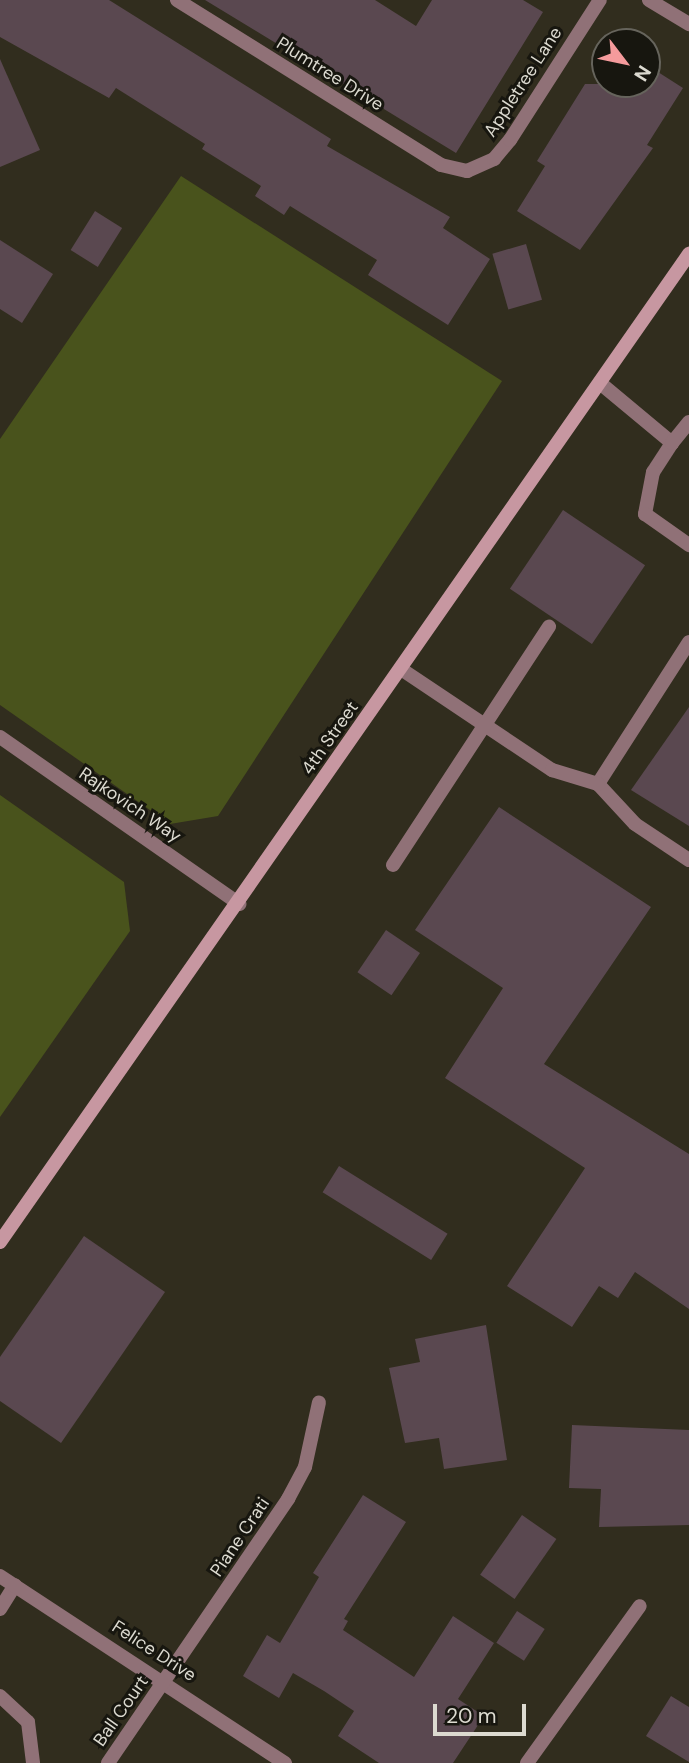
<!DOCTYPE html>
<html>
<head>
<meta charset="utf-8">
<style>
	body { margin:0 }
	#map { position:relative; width:689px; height:1763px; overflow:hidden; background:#312d1e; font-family:"DM Sans",sans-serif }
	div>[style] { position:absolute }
	.green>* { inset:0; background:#49531c }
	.building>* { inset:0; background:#5a4850; transform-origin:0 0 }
	.lane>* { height:14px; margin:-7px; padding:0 7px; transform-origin:7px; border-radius:7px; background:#907177 }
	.street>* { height:14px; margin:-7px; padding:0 7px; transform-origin:7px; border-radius:7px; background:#907177 }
	.secondary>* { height:14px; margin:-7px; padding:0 7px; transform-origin:7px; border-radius:7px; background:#c797a1 }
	span { translate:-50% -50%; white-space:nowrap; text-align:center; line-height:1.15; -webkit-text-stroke:6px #17160f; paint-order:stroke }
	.street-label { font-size:18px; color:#dcdad0 }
	.north { position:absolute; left:591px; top:28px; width:70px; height:70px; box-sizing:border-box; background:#17160f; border:2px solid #66645c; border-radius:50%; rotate:122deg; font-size:19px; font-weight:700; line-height:28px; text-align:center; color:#dcdad0 }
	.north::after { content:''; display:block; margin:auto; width:24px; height:32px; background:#f59b9c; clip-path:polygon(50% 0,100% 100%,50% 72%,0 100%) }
	.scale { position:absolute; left:433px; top:1704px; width:93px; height:32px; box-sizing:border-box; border:4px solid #dcdad0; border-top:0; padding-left:9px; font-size:21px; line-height:24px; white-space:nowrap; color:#dcdad0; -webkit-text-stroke:5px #17160f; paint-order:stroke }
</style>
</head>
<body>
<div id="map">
	<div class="green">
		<div style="clip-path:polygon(181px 176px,502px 381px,218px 816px,170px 824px,0 705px,0 439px)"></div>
		<div style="clip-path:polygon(0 795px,124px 882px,130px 931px,0 1117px)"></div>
	</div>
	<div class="building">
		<div style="clip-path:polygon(0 0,109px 0,331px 139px,327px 146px,450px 217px,443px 228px,490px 259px,448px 325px,368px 275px,377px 260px,290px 206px,284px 215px,255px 196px,261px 186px,202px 149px,205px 144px,116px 88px,109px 98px,0 37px)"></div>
		<div style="clip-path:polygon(205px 0,375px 0,416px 26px,432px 0,523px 0,543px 12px,456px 153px)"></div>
		<div style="clip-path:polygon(0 59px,40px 150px,0 167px)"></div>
		<div style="clip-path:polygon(647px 65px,683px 88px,647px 145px,653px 148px,580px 250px,517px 211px,545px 166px,537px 161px,585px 84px,599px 84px,605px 75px,605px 84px,647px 84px)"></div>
		<div style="left:95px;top:211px;width:32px;height:46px;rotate:32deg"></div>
		<div style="clip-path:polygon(0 240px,53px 274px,22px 323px,0 309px)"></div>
		<div style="left:526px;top:244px;width:58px;height:35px;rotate:74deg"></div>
		<div style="left:563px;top:510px;width:99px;height:95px;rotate:34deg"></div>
		<div style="clip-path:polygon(689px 707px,689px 826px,631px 790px)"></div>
		<div style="clip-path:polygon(499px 807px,651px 907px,544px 1064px,689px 1154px,689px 1309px,635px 1272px,618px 1298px,599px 1286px,572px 1327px,507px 1286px,585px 1168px,445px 1078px,503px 988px,415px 930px)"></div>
		<div style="left:386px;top:930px;width:41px;height:51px;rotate:34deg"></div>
		<div style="left:339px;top:1166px;width:128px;height:31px;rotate:32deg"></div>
		<div style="clip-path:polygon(84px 1236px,165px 1292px,61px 1443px,0 1401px,0 1357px)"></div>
		<div style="clip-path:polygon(486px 1325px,507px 1460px,444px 1469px,439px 1438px,405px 1443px,389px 1368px,420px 1362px,415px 1339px)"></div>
		<div style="clip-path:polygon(572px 1425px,689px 1430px,689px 1525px,599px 1527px,601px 1489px,569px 1488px)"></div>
		<div style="clip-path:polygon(363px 1495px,406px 1522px,344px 1619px,348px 1621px,343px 1630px,414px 1677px,453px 1616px,494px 1643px,458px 1699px,484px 1716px,453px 1763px,379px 1763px,338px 1736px,354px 1711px,324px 1691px,293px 1673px,279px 1698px,243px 1676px,267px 1635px,280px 1643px,319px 1577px,313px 1573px)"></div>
		<div style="left:522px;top:1515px;width:42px;height:73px;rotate:35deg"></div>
		<div style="left:517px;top:1611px;width:33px;height:38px;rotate:33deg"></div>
		<div style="clip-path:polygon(671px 1696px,689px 1707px,689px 1762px,646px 1736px)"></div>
	</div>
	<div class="lane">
		<div style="left:600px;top:383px;width:94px;rotate:39.8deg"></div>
		<div style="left:672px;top:443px;width:35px;rotate:123deg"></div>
		<div style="left:653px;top:472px;width:43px;rotate:100.8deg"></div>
		<div style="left:645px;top:514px;width:54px;rotate:35.2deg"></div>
		<div style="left:672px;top:443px;width:27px;rotate:-51deg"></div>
		<div style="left:689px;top:642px;width:169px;rotate:122.7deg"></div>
		<div style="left:598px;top:784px;width:54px;rotate:47.2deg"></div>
		<div style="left:635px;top:824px;width:65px;rotate:33.7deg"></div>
		<div style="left:401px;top:669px;width:182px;rotate:33.8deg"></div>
		<div style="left:552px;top:770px;width:48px;rotate:16.9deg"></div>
		<div style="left:393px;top:865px;width:285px;rotate:-56.8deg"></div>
		<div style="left:0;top:1609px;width:28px;rotate:-58deg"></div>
		<div style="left:0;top:1696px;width:38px;rotate:43deg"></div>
		<div style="left:28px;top:1722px;width:41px;rotate:83deg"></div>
	</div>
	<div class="street">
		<div style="left:177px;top:0;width:311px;rotate:32deg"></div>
		<div style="left:441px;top:165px;width:27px;rotate:13deg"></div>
		<div style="left:467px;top:171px;width:30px;rotate:-24deg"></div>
		<div style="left:494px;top:159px;width:25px;rotate:-50deg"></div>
		<div style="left:510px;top:140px;width:166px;rotate:-57.3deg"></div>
		<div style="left:649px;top:0;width:47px;rotate:31deg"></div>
		<div style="left:0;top:737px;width:292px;rotate:34.9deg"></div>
		<div style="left:0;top:1576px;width:341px;rotate:33.3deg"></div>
		<div style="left:108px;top:1763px;width:320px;rotate:-55.7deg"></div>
		<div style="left:288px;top:1499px;width:36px;rotate:-62deg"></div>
		<div style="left:305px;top:1467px;width:66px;rotate:-77.8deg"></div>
		<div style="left:527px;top:1763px;width:193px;rotate:-54.3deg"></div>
	</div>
	<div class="secondary">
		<div style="left:0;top:1242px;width:1205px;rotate:-55.11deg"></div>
	</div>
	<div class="street-label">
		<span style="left:330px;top:74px;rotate:32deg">Plumtree Drive</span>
		<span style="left:523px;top:82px;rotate:-57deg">Appletree Lane</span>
		<span style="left:330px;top:738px;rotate:-55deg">4th Street</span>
		<span style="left:130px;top:805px;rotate:34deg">Rajkovich Way</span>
		<span style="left:240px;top:1537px;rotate:-56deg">Piane Crati</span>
		<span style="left:154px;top:1651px;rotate:33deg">Felice Drive</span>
		<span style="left:121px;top:1711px;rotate:-55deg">Ball Court</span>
	</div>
	<div class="north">N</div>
	<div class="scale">20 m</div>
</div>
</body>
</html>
